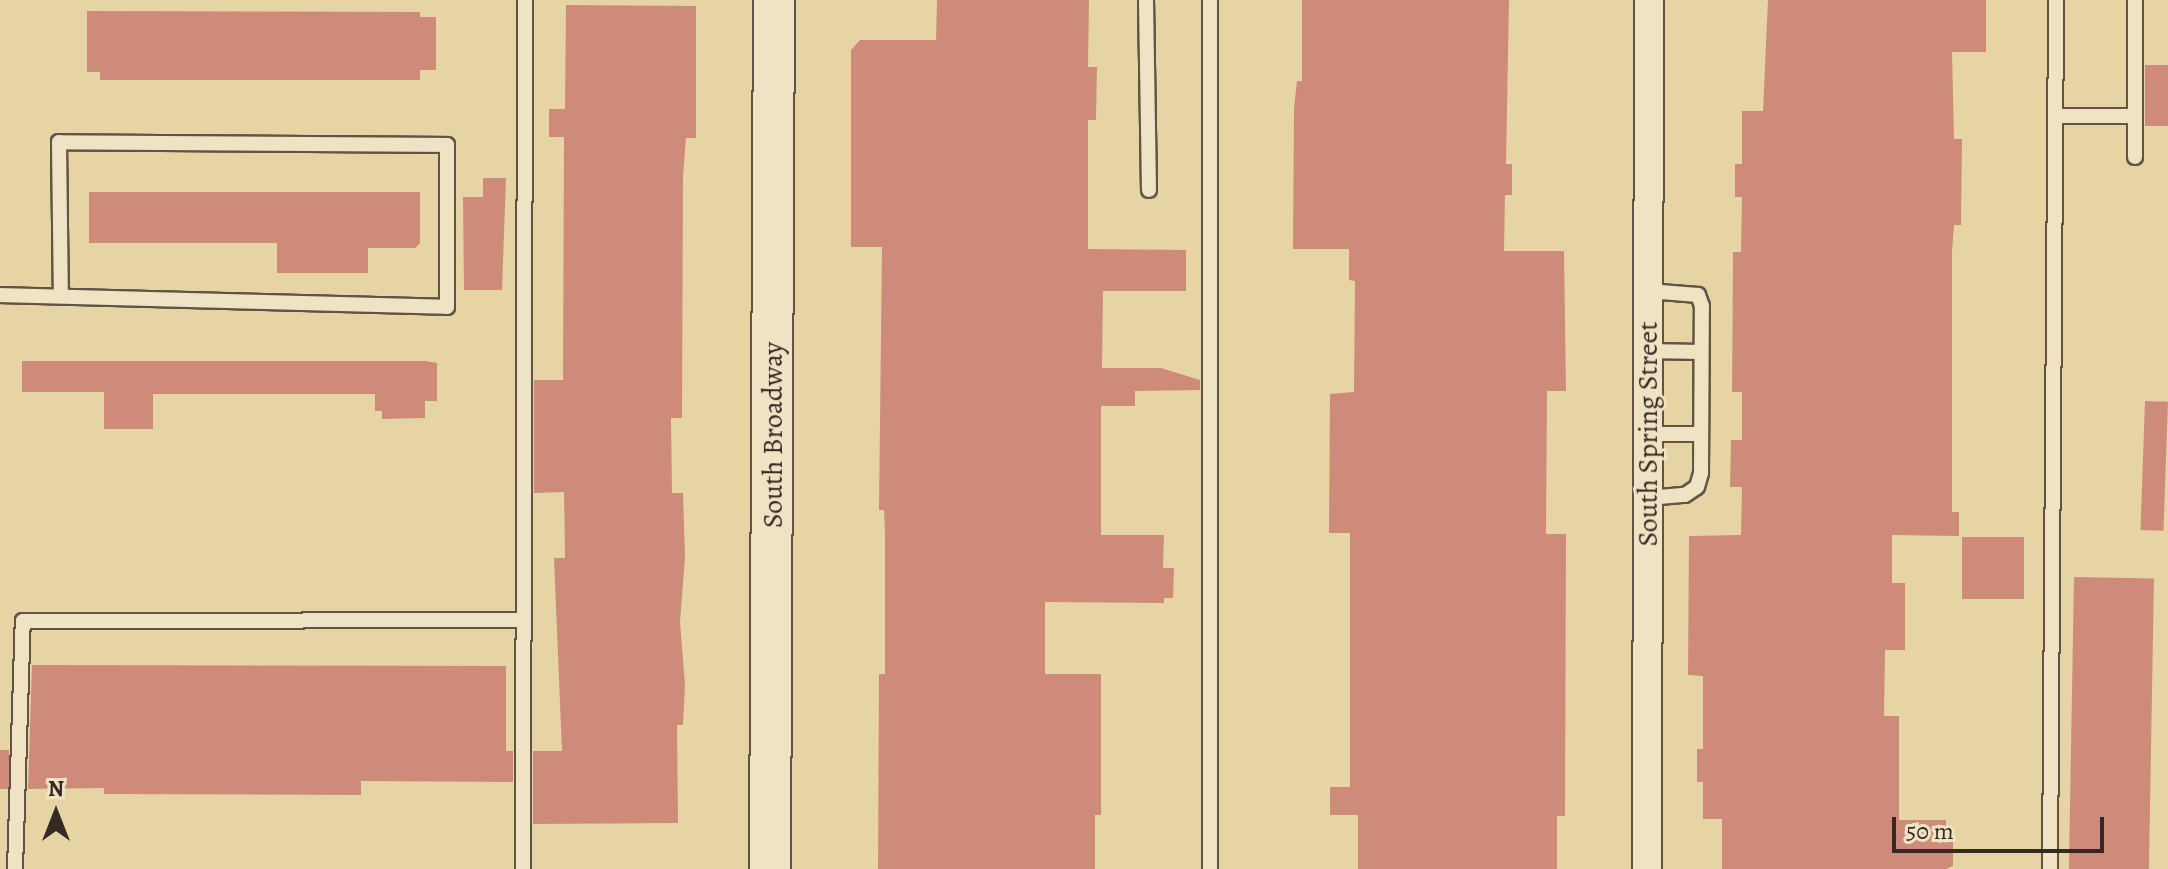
<!DOCTYPE html>
<html>
<head>
<meta charset="utf-8">
<style>
	body { margin:0 }
	#map { position:relative; width:2168px; height:869px; overflow:hidden; background:#e6d4a4; font-family:Alegreya,serif }
	div>[style] { position:absolute }
	.building>* { inset:0; background:#cf8b7a; transform-origin:0 0 }
	.roads { filter:drop-shadow(2px 0 #615444) drop-shadow(-2px 0 #615444) drop-shadow(0 2px #615444) drop-shadow(0 -2px #615444) }
	.service>* { height:14px; margin:-7px; padding:0 7px; transform-origin:7px; border-radius:7px; background:#efe3c4 }
	.minor>* { height:28px; margin:-14px; padding:0 14px; transform-origin:14px; border-radius:14px; background:#efe3c4 }
	.secondary>* { height:40px; margin:-20px; padding:0 20px; transform-origin:20px; border-radius:20px; background:#efe3c4 }
	span { translate:-50% -50%; white-space:nowrap; text-align:center; line-height:1.15; -webkit-text-stroke:6px #efe3c4; paint-order:stroke }
	.street-label { font-size:28px; color:#352924 }
	.north { position:absolute; left:16px; top:773px; width:80px; height:80px; -webkit-text-stroke:6px #efe3c4; paint-order:stroke; rotate:0deg; font-size:22px; font-weight:700; line-height:32px; text-align:center; color:#352924 }
	.north::after { content:''; display:block; margin:auto; width:28px; height:36px; background:#352924; clip-path:polygon(50% 0,100% 100%,50% 72%,0 100%) }
	.scale { position:absolute; left:1892px; top:817px; width:212px; height:36px; box-sizing:border-box; border:4px solid #352924; border-top:0; padding-left:10px; font-size:24px; line-height:28px; white-space:nowrap; color:#352924; -webkit-text-stroke:6px #efe3c4; paint-order:stroke }
</style>
</head>
<body>
<div id="map">
	<div class="building">
		<div style="clip-path:polygon(937px 0,1089px 0,1088px 67px,1097px 67px,1096px 120px,1088px 120px,1088px 249px,1186px 250px,1186px 291px,1103px 291px,1102px 368px,1161px 368px,1200px 380px,1200px 390px,1135px 391px,1135px 406px,1101px 406px,1101px 535px,1164px 535px,1163px 568px,1174px 568px,1173px 598px,1164px 598px,1164px 603px,1045px 602px,1045px 674px,1101px 674px,1101px 815px,1095px 815px,1095px 869px,878px 869px,879px 674px,885px 674px,885px 531px,884px 510px,879px 510px,882px 247px,851px 247px,851px 50px,860px 40px,936px 40px)"></div>
		<div style="clip-path:polygon(1302px 0,1509px 0,1506px 164px,1512px 164px,1512px 195px,1505px 195px,1504px 251px,1564px 251px,1566px 391px,1547px 391px,1546px 534px,1566px 534px,1565px 816px,1557px 816px,1557px 869px,1358px 869px,1358px 815px,1330px 815px,1330px 787px,1350px 787px,1350px 533px,1329px 533px,1330px 394px,1354px 392px,1355px 281px,1349px 280px,1349px 249px,1293px 249px,1294px 108px,1297px 81px,1302px 81px)"></div>
		<div style="clip-path:polygon(1768px 0,1986px 0,1986px 52px,1952px 52px,1954px 139px,1962px 139px,1961px 225px,1954px 225px,1952px 252px,1952px 512px,1959px 512px,1959px 536px,1892px 535px,1892px 583px,1905px 583px,1905px 650px,1885px 650px,1884px 716px,1899px 716px,1899px 820px,1946px 820px,1946px 837px,1953px 837px,1953px 866px,1946px 869px,1722px 869px,1722px 819px,1703px 819px,1703px 782px,1697px 782px,1697px 749px,1703px 749px,1703px 676px,1688px 675px,1689px 536px,1741px 535px,1742px 487px,1730px 487px,1731px 440px,1742px 440px,1742px 392px,1732px 392px,1733px 252px,1741px 252px,1742px 197px,1735px 197px,1735px 164px,1742px 164px,1742px 111px,1763px 111px)"></div>
		<div style="clip-path:polygon(566px 5px,696px 6px,696px 138px,686px 138px,683px 176px,682px 418px,671px 418px,672px 493px,683px 493px,685px 557px,680px 622px,685px 685px,683px 725px,677px 725px,678px 823px,533px 824px,533px 751px,562px 751px,554px 558px,565px 558px,564px 492px,534px 493px,534px 380px,563px 380px,564px 137px,549px 137px,549px 109px,565px 109px)"></div>
		<div style="clip-path:polygon(87px 11px,420px 12px,420px 17px,436px 17px,436px 70px,420px 70px,420px 80px,100px 80px,100px 72px,87px 72px)"></div>
		<div style="left:2145px;top:65px;width:23px;height:61px"></div>
		<div style="clip-path:polygon(483px 178px,506px 178px,502px 290px,464px 290px,463px 197px,483px 197px)"></div>
		<div style="clip-path:polygon(89px 192px,420px 192px,420px 243px,415px 248px,368px 248px,368px 273px,277px 273px,277px 243px,89px 243px)"></div>
		<div style="clip-path:polygon(22px 361px,426px 361px,437px 363px,437px 401px,425px 401px,425px 418px,382px 419px,382px 411px,375px 411px,375px 394px,153px 394px,153px 429px,104px 429px,104px 392px,22px 392px)"></div>
		<div style="left:2145px;top:401px;width:23px;height:129px;rotate:2deg"></div>
		<div style="left:2024px;top:537px;width:62px;height:62px;rotate:90deg"></div>
		<div style="left:2074px;top:577px;width:80px;height:292px;rotate:1deg"></div>
		<div style="clip-path:polygon(32px 665px,506px 666px,506px 751px,513px 751px,513px 782px,361px 781px,361px 795px,104px 794px,104px 788px,28px 789px)"></div>
		<div style="left:0;top:750px;width:9px;height:39px"></div>
	</div>
	<div class="roads">
		<div class="service">
			<div style="left:1146px;top:0;width:190px;rotate:89.1deg"></div>
			<div style="left:2055px;top:116px;width:80px"></div>
			<div style="left:2135px;top:116px;width:116px;rotate:-90deg"></div>
			<div style="left:2135px;top:116px;width:41px;rotate:90deg"></div>
			<div style="left:0;top:295px;width:447px;rotate:1.5deg"></div>
			<div style="left:447px;top:307px;width:162px;rotate:-90deg"></div>
			<div style="left:447px;top:145px;width:388px;rotate:-179.6deg"></div>
			<div style="left:59px;top:142px;width:154px;rotate:89.3deg"></div>
			<div style="left:1648px;top:351px;width:53px;rotate:1.1deg"></div>
			<div style="left:1648px;top:434px;width:53px"></div>
			<div style="left:1648px;top:498px;width:37px;rotate:-5deg"></div>
			<div style="left:1685px;top:495px;width:14px;rotate:-34deg"></div>
			<div style="left:1697px;top:487px;width:15px;rotate:-74deg"></div>
			<div style="left:1701px;top:473px;width:167px;rotate:-89.7deg"></div>
			<div style="left:1702px;top:306px;width:12px;rotate:-110deg"></div>
			<div style="left:1698px;top:295px;width:50px;rotate:-175.4deg"></div>
			<div style="left:15px;top:869px;width:248px;rotate:-88.2deg"></div>
			<div style="left:23px;top:621px;width:499px;rotate:-0.1deg"></div>
			<div style="left:523px;top:869px;width:869px;rotate:-89.87deg"></div>
			<div style="left:1210px;top:869px;width:869px;rotate:-90deg"></div>
			<div style="left:2050px;top:869px;width:869px;rotate:-89.6deg"></div>
		</div>
		<div class="minor">
			<div style="left:1647px;top:869px;width:869px;rotate:-89.87deg"></div>
		</div>
		<div class="secondary">
			<div style="left:770px;top:869px;width:869px;rotate:-89.74deg"></div>
		</div>
	</div>
	<div class="street-label">
		<span style="left:1648px;top:434px;rotate:-90deg">South Spring Street</span>
		<span style="left:773px;top:435px;rotate:-90deg">South Broadway</span>
	</div>
	<div class="north">N</div>
	<div class="scale">50 m</div>
</div>
</body>
</html>
